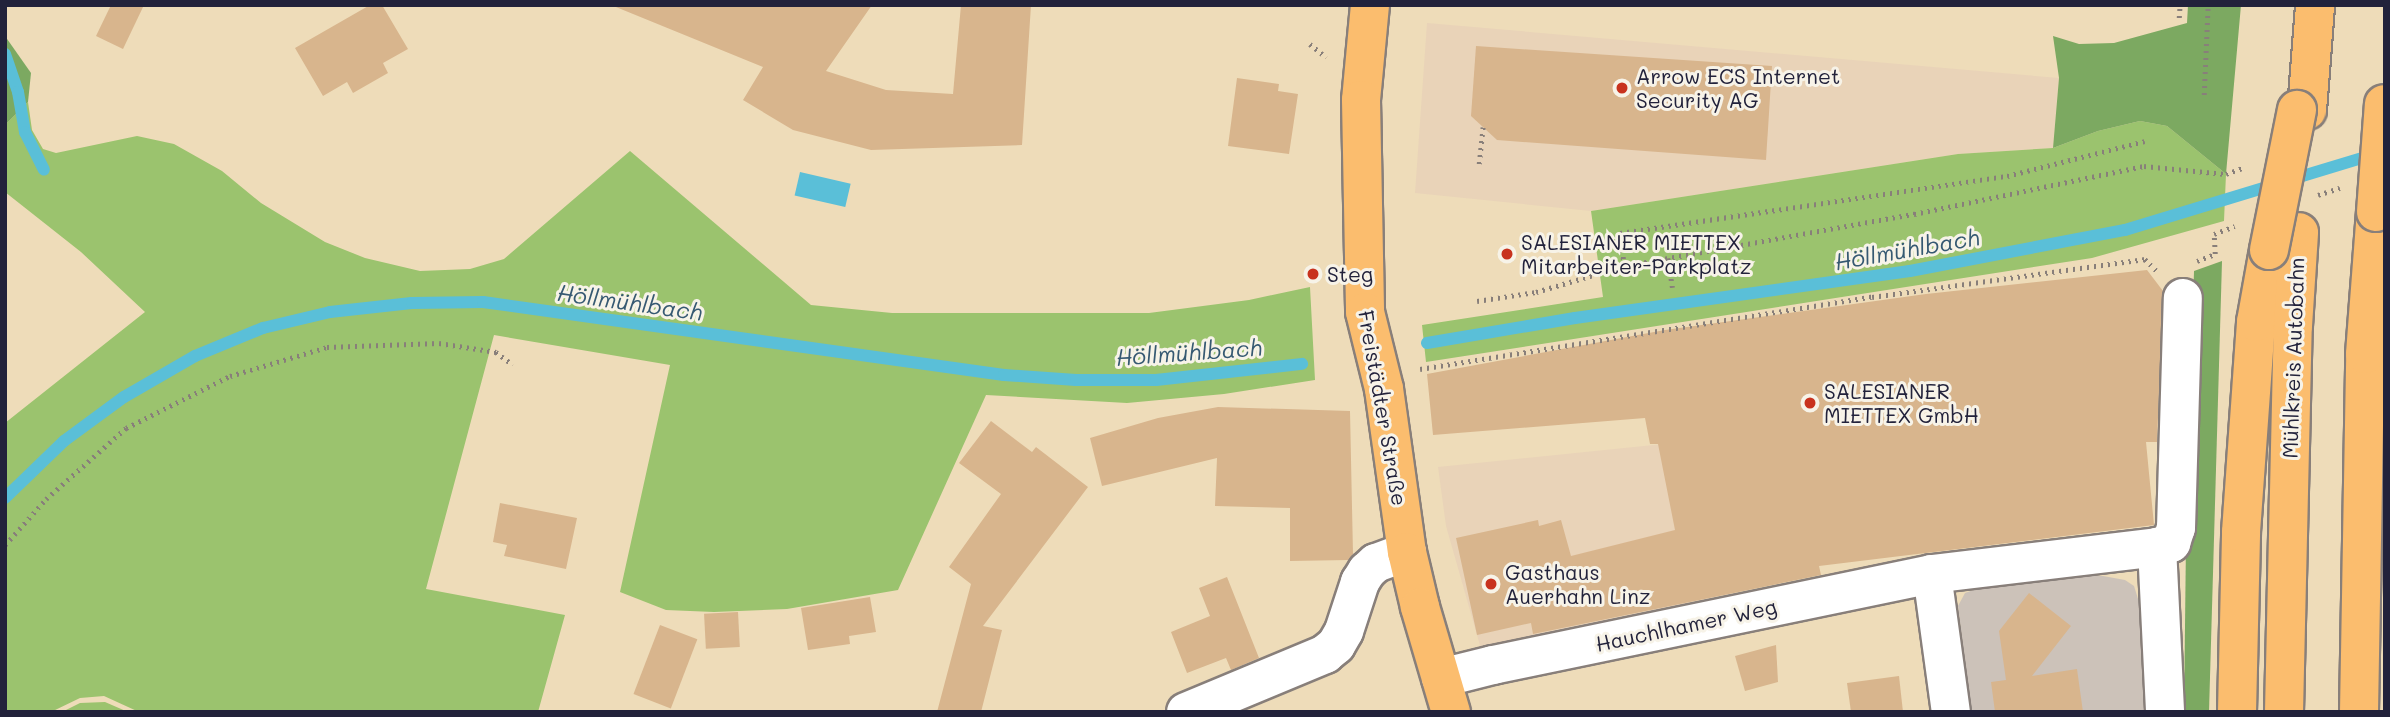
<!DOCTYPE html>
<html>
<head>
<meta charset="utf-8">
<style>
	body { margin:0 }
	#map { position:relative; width:2390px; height:717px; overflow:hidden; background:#eedcb9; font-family:Mali,sans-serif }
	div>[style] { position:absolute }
	.built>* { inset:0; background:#e9d3b8 }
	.industrial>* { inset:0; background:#ccc2b9 }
	.green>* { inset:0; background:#9bc36e }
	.forest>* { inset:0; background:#7ca961 }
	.water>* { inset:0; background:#5abfd8; transform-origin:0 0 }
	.stream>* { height:12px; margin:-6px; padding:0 6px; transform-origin:6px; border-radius:6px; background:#5abfd8 }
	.building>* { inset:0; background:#d8b58d; transform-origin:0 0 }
	.path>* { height:4.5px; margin-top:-2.25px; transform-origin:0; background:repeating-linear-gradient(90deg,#887f7a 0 2px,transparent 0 7px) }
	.roads { filter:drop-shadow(2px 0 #887f7a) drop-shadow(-2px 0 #887f7a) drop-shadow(0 2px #887f7a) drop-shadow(0 -2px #887f7a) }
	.minor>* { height:38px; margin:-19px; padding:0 19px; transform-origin:19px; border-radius:19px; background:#fff }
	.major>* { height:38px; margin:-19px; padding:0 19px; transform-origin:19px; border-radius:19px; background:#fbbd6e }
	.highway>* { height:38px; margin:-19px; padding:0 19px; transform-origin:19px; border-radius:19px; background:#fbbd6e }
	.bridges { filter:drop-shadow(2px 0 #887f7a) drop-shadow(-2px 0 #887f7a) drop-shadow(0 2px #887f7a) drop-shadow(0 -2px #887f7a) }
	.highway-bridge>* { height:38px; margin:-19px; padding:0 19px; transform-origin:19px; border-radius:19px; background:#fbbd6e }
	.dots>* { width:19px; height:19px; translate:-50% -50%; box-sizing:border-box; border:4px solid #f7f3e8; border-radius:50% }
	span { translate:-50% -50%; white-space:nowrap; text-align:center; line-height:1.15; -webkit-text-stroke:6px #f7f3e8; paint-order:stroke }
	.poi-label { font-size:21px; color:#22223b }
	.left { translate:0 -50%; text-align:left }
	.street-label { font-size:21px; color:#22223b }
	.water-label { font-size:23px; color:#365972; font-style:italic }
	.frame { position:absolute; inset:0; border:7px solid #22223b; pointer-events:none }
</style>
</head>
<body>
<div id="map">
	<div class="built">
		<div style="clip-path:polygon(1427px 23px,2059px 78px,2053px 148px,1958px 154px,1591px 211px,1415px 193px)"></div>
		<div style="clip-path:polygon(1732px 437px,1765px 586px,1481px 649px,1446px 526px,1438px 467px)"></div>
	</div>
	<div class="industrial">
		<div style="clip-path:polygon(2062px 575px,2103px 576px,2125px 580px,2134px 586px,2147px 628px,2151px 712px,1971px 712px,1958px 606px,1965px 593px,1990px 584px)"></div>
	</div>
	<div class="green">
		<div style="clip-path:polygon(28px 102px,32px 130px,43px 149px,56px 153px,137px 136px,174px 144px,222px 171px,261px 203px,325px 242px,365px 258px,420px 271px,470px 269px,504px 259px,630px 151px,811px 305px,892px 313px,1149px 313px,1249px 300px,1310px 287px,1315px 380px,1224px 394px,1127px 403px,986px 395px,898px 590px,787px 609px,714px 612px,666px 610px,620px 592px,670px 365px,494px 335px,426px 589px,565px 615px,538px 712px,139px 712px,104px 696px,80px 698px,51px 712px,5px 712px,5px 423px,145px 312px,81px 252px,5px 192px,5px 125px)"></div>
		<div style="clip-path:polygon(2140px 121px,2167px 126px,2226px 174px,2224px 221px,2092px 258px,1426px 362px,1422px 325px,1603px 297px,1591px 211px,1958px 154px,2053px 148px,2098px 131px)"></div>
		<div style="clip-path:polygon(105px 702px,128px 712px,62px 712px,80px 703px)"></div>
	</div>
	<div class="forest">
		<div style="clip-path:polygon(2188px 5px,2241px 5px,2226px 174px,2167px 126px,2140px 121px,2098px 131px,2053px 148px,2059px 78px,2053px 36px,2079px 44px,2114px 43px,2187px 23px)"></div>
		<div style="clip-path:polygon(5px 36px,31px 73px,28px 102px,5px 125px)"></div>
		<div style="clip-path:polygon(2222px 261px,2209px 712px,2184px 712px,2186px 541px,2194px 271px)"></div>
	</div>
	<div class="water">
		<div style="left:800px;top:172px;width:52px;height:24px;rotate:13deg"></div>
	</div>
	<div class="stream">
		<div style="left:5px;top:54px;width:40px;rotate:71.1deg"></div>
		<div style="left:18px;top:92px;width:41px;rotate:80.1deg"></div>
		<div style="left:25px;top:132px;width:42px;rotate:63.4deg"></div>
		<div style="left:1427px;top:343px;width:150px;rotate:-9.6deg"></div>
		<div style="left:1575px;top:318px;width:338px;rotate:-8deg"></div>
		<div style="left:1910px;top:271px;width:219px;rotate:-10.8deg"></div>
		<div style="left:2125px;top:230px;width:261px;rotate:-16.9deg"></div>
		<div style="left:5px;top:498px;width:82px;rotate:-44deg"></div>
		<div style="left:64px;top:441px;width:74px;rotate:-36.3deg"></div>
		<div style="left:124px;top:397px;width:82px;rotate:-30deg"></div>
		<div style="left:195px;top:356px;width:74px;rotate:-22.4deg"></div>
		<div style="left:263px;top:328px;width:69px;rotate:-13.4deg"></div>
		<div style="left:330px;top:312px;width:82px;rotate:-6.3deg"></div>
		<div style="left:412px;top:303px;width:71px;rotate:-0.8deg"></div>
		<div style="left:483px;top:302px;width:526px;rotate:7.98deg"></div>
		<div style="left:1004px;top:375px;width:72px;rotate:4deg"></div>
		<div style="left:1076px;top:380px;width:80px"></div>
		<div style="left:1156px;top:380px;width:147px;rotate:-6.3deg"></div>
	</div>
	<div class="building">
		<div style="clip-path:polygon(111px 5px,144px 5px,123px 49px,96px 36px)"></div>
		<div style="clip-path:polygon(370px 5px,382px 5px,408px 49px,383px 63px,388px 73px,353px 93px,347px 82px,323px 96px,295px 48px)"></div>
		<div style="clip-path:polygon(611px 5px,872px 5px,826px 71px,886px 90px,953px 94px,961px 5px,1031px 5px,1022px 145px,871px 150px,793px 130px,743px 100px,763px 67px)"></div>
		<div style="clip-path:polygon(1476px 46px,1772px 66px,1766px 160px,1497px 140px,1471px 116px)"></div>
		<div style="clip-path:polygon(1237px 78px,1279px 84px,1278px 91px,1298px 94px,1289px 154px,1228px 146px)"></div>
		<div style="clip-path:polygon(2147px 270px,2163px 291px,2157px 442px,2146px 442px,2154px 525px,1819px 566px,1821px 575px,1533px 634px,1531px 623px,1477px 635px,1456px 538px,1538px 520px,1539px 526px,1561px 520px,1571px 556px,1675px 530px,1658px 444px,1650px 444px,1645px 418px,1433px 435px,1427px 374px,1665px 330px,1926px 294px)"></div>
		<div style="clip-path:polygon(1218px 407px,1350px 411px,1353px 554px,1348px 560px,1290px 561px,1290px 508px,1215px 506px,1217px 458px,1102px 486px,1090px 438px,1158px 418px)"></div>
		<div style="clip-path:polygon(991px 421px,1032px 452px,1036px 447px,1088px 487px,983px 626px,1002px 630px,981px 712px,937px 712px,971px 584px,949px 567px,1001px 494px,959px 463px)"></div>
		<div style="clip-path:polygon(500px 503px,577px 518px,566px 569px,504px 556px,507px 545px,493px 542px)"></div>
		<div style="clip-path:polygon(1227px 577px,1259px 658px,1231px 670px,1226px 658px,1187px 673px,1171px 632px,1210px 616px,1199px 588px)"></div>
		<div style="clip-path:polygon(2029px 593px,2071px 626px,2032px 676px,2077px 669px,2083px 712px,1995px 712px,1991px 682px,2006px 680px,1999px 631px)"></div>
		<div style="clip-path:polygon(870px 597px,876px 632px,849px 636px,850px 644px,808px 650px,801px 608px)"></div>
		<div style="left:738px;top:612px;width:35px;height:34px;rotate:87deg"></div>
		<div style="left:660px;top:625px;width:40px;height:74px;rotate:21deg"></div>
		<div style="clip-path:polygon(1776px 645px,1778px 682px,1745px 691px,1735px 656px)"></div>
		<div style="clip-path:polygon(1899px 676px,1903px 712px,1851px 712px,1847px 683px)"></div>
	</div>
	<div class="path">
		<div style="left:2179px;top:18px;width:13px;rotate:-86deg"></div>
		<div style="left:1310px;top:44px;width:21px;rotate:39deg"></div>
		<div style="left:2204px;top:95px;width:90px;rotate:-87.5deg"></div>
		<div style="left:1479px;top:164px;width:37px;rotate:-84deg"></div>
		<div style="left:2318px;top:195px;width:23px;rotate:-18deg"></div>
		<div style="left:1668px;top:258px;width:30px;rotate:81deg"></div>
		<div style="left:2197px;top:261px;width:19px;rotate:-21deg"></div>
		<div style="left:2215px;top:254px;width:20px;rotate:-93deg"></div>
		<div style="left:2214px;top:234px;width:22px;rotate:-21deg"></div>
		<div style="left:1624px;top:266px;width:295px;rotate:-10.2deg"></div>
		<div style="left:1914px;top:214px;width:235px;rotate:-11.8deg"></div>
		<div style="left:2144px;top:166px;width:82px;rotate:5.6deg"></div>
		<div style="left:2226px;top:174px;width:20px;rotate:-20deg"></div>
		<div style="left:1477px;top:301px;width:60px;rotate:-8.7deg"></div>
		<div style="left:1536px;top:292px;width:92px;rotate:-16.5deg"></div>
		<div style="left:1624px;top:266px;width:33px;rotate:-97deg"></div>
		<div style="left:1620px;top:233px;width:391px;rotate:-8.4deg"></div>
		<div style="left:2007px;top:176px;width:142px;rotate:-14.2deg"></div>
		<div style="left:1420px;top:369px;width:458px;rotate:-9.1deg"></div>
		<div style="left:1872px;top:297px;width:276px;rotate:-7.9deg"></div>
		<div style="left:2145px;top:259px;width:17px;rotate:45deg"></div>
		<div style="left:5px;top:545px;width:62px;rotate:-48.3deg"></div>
		<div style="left:46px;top:499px;width:107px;rotate:-41.6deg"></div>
		<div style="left:126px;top:428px;width:116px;rotate:-26.6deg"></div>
		<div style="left:230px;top:376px;width:101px;rotate:-16.6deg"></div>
		<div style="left:327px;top:347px;width:112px;rotate:-2deg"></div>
		<div style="left:439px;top:343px;width:58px;rotate:9deg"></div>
		<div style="left:496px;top:352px;width:21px;rotate:37deg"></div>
	</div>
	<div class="roads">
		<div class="minor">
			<div style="left:2157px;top:547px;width:15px;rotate:-16deg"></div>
			<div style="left:2171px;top:543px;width:16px;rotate:-72deg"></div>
			<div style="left:2176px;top:528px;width:230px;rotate:-88.3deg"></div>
			<div style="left:1932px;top:574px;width:227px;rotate:-6.8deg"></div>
			<div style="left:2157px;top:547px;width:165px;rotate:87.2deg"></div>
			<div style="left:1441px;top:678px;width:54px;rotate:-14deg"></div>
			<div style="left:1493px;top:665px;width:448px;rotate:-11.7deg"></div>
			<div style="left:1932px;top:574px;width:139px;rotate:82.2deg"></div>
			<div style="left:1186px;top:712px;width:151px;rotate:-22.6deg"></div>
			<div style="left:1325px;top:654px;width:14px;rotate:-39deg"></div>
			<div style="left:1336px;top:645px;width:16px;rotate:-60deg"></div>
			<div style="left:1344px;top:631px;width:52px;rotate:-71.9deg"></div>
			<div style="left:1360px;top:582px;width:13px;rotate:-58deg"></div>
			<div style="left:1367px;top:571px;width:12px;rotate:-42deg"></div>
			<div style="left:1376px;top:563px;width:33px;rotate:-20deg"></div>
		</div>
		<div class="major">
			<div style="left:1370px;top:5px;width:95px;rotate:95.4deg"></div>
			<div style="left:1361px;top:100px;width:212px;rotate:88.9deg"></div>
			<div style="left:1365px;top:312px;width:79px;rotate:76.1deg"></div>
			<div style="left:1384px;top:389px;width:165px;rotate:82deg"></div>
			<div style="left:1407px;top:552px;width:57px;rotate:76.7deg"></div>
			<div style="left:1420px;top:607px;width:109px;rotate:73.6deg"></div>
		</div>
		<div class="highway">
			<div style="left:2307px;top:110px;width:105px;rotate:-85.6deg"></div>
			<div style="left:2237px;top:712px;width:180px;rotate:-88.7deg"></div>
			<div style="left:2241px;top:532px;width:211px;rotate:-85.9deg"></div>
			<div style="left:2256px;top:322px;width:73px;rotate:-79.8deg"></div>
			<div style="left:2284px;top:712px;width:386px;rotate:-88.7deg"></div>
			<div style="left:2293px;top:326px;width:94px;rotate:-86.3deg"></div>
			<div style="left:2359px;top:712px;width:358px;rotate:-89deg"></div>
			<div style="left:2365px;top:354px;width:142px;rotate:-85.6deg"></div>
		</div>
	</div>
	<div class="bridges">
		<div class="highway-bridge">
			<div style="left:2376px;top:212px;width:108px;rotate:-85.8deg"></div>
			<div style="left:2269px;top:250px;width:143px;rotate:-78.7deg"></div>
		</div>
	</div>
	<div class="dots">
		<div style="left:1622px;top:88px;background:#c8321e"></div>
		<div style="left:1507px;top:254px;background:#c8321e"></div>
		<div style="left:1313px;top:274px;background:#c8321e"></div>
		<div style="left:1810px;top:403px;background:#c8321e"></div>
		<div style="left:1491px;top:584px;background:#c8321e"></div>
	</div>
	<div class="poi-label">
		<span class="left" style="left:1636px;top:88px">Arrow ECS Internet<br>Security AG</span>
		<span class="left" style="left:1521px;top:254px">SALESIANER MIETTEX<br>Mitarbeiter-Parkplatz</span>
		<span class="left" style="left:1327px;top:274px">Steg</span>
		<span class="left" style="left:1824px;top:403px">SALESIANER<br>MIETTEX GmbH</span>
		<span class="left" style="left:1505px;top:584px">Gasthaus<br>Auerhahn Linz</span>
	</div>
	<div class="street-label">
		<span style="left:2293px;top:358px;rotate:-88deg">Mühlkreis Autobahn</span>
		<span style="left:1383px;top:408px;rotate:80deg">Freistädter Straße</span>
		<span style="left:1686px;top:625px;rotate:-12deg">Hauchlhamer Weg</span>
	</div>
	<div class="water-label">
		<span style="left:1907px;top:249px;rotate:-10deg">Höllmühlbach</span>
		<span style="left:630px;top:302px;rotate:8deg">Höllmühlbach</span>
		<span style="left:1189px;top:352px;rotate:-4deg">Höllmühlbach</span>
	</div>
	<div class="frame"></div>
</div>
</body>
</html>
